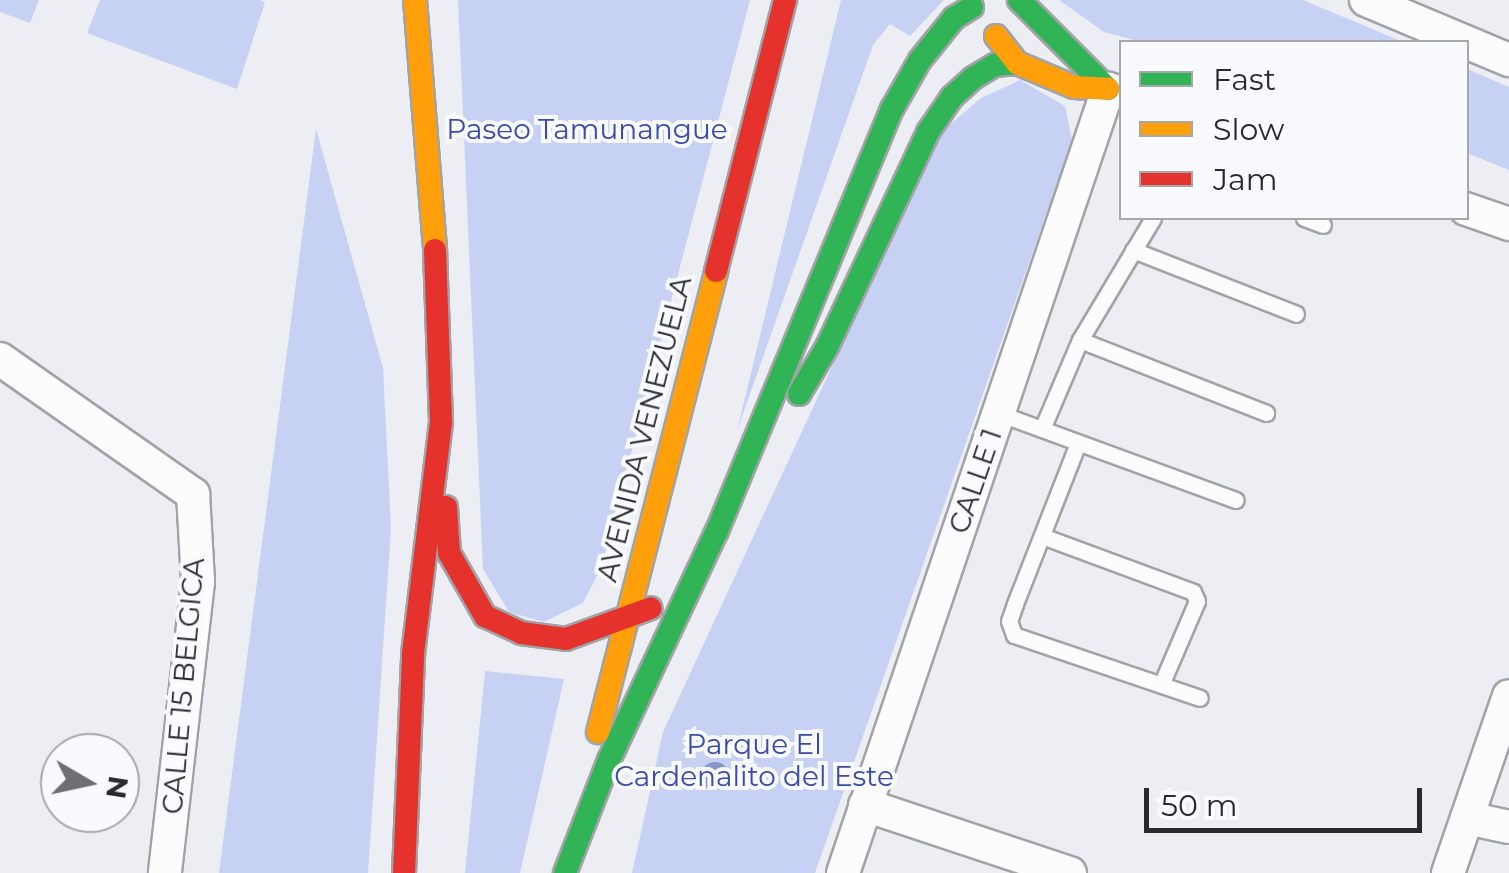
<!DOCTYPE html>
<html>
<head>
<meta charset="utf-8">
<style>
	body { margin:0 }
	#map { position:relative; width:1509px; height:873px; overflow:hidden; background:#edeef3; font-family:Montserrat,sans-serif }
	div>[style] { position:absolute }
	.green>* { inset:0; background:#c6d1f4 }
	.roads { filter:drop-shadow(2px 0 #a2a3a7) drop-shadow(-2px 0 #a2a3a7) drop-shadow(0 2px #a2a3a7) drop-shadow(0 -2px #a2a3a7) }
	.lane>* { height:15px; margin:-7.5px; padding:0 7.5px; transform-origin:7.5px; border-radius:7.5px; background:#fcfcfd }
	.street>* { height:32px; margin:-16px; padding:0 16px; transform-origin:16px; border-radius:16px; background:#fcfcfd }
	.fast>* { height:22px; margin:-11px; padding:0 11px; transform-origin:11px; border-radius:11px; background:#30b455 }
	.slow>* { height:22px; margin:-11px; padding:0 11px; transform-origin:11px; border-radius:11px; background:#ff9f0a }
	.jam>* { height:22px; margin:-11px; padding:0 11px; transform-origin:11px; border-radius:11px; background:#e5322d }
	.trees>* { width:28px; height:28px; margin:-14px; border-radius:50%; background:#8a95cb }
	span { translate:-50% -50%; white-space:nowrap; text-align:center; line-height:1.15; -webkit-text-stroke:8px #f9fafe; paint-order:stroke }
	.park-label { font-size:28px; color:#394caa }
	.street-label { font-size:28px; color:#292a2e }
	.legend { position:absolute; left:1119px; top:40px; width:350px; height:180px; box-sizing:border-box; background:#f9fafe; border:2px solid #a6a7ab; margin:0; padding:12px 18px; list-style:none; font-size:30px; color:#292a2e }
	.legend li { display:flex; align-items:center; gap:20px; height:50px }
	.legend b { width:50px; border:2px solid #a6a7ab }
	.north { position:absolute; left:40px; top:733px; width:100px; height:100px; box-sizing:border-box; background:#f9fafe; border:2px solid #a6a7ab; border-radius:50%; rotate:99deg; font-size:28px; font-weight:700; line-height:40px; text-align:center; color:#292a2e }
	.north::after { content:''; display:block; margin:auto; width:35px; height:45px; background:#6e6f73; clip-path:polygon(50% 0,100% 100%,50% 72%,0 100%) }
	.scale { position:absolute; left:1144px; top:788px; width:278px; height:45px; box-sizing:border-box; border:5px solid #292a2e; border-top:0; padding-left:12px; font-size:30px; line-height:35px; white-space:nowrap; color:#292a2e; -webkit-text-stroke:8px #f9fafe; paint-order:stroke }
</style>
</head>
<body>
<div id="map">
	<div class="green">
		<div style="clip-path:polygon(0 0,39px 0,30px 23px,0 12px)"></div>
		<div style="clip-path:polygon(100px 0,260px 0,265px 2px,237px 89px,87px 33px)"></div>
		<div style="clip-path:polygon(458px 0,750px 0,601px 568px,583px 603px,544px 622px,509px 612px,483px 569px)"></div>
		<div style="clip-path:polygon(841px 0,944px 0,910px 36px,890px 24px,873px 45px,737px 431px)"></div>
		<div style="clip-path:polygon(1059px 0,1303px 0,1403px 42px,1141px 42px,1104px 32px)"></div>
		<div style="clip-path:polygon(1467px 69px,1509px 87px,1509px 170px,1467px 153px)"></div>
		<div style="clip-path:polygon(1020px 80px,1065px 106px,1072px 140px,815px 873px,632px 873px,663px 732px,940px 133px,981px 98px)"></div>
		<div style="clip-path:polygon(316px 129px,383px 368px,391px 528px,368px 873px,219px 873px)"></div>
		<div style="clip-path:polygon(485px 671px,564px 679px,520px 873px,465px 873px)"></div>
	</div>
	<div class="roads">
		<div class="lane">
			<div style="left:1304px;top:218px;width:20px;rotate:20deg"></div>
			<div style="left:1133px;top:250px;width:175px;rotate:21.4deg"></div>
			<div style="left:1080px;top:340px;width:200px;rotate:21.4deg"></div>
			<div style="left:998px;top:413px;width:253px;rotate:20.1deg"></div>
			<div style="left:1042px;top:429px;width:97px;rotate:-66.9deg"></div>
			<div style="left:1080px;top:340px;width:142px;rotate:-59.1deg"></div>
			<div style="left:1078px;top:443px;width:173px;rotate:111.4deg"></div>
			<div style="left:1015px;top:604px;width:18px;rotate:109deg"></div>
			<div style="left:1009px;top:621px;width:15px;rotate:70deg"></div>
			<div style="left:1014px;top:635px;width:196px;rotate:18.7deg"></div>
			<div style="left:1042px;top:536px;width:161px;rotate:20.3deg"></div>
			<div style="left:1193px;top:592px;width:10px;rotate:66deg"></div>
			<div style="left:1197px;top:601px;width:91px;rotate:113.2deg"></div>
		</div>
		<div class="street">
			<div style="left:1366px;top:0;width:155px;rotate:22.8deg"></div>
			<div style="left:1466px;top:209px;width:46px;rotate:19.2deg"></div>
			<div style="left:0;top:359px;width:236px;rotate:35deg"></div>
			<div style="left:193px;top:494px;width:88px;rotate:86.7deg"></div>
			<div style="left:198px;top:582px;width:293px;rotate:96.5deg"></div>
			<div style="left:865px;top:805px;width:216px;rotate:18.4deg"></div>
			<div style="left:1467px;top:818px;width:43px;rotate:12.1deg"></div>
			<div style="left:843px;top:873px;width:828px;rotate:-71.32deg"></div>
			<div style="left:1108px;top:89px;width:15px;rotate:16deg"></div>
			<div style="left:1448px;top:873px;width:187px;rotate:-71deg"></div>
		</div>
		<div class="fast">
			<div style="left:1019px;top:0;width:126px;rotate:45deg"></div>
			<div style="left:799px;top:394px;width:55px;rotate:-59.2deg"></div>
			<div style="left:827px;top:347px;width:238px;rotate:-64.8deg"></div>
			<div style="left:928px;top:132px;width:42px;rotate:-55.6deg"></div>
			<div style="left:952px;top:97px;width:28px;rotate:-42deg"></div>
			<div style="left:973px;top:78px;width:26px;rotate:-31deg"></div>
			<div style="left:995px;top:65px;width:22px;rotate:-5deg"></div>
			<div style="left:565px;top:873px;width:121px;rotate:-68.7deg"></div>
			<div style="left:609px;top:760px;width:253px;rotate:-64.8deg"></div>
			<div style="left:717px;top:531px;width:457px;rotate:-67.5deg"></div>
			<div style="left:892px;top:109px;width:56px;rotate:-60.3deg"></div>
			<div style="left:920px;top:60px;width:54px;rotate:-51deg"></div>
			<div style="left:954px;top:18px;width:21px;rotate:-31deg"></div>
		</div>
		<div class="slow">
			<div style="left:415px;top:0;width:251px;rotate:85.4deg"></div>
			<div style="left:996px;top:36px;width:34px;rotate:52deg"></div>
			<div style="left:1017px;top:63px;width:62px;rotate:22.8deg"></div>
			<div style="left:1074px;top:87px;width:34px;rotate:3deg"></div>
			<div style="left:598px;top:732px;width:476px;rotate:-75.6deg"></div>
		</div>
		<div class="jam">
			<div style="left:716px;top:271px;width:280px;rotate:-75.7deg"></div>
			<div style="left:446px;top:507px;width:46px;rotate:86.3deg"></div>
			<div style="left:449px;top:553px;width:73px;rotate:60.3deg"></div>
			<div style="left:485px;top:616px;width:40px;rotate:25deg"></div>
			<div style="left:521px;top:633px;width:45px;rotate:7.6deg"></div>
			<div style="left:566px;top:639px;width:90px;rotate:-20deg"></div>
			<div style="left:404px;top:873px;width:219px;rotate:-87.6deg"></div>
			<div style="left:413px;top:654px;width:234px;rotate:-83.1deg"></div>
			<div style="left:441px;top:422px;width:172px;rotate:-92deg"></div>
		</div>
	</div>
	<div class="trees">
		<div style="left:715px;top:776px"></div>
	</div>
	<div class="park-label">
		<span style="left:587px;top:129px">Paseo Tamunangue</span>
		<span style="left:754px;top:760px">Parque El<br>Cardenalito del Este</span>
	</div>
	<div class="street-label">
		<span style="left:644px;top:429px;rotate:-76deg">AVENIDA VENEZUELA</span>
		<span style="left:975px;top:481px;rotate:-71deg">CALLE 1</span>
		<span style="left:183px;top:686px;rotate:-85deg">CALLE 15 BELGICA</span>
	</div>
	<ul class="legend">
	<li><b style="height:12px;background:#30b455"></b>Fast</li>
	<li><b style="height:12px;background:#ff9f0a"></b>Slow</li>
	<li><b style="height:12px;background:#e5322d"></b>Jam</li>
	</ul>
	<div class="north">N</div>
	<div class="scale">50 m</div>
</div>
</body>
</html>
